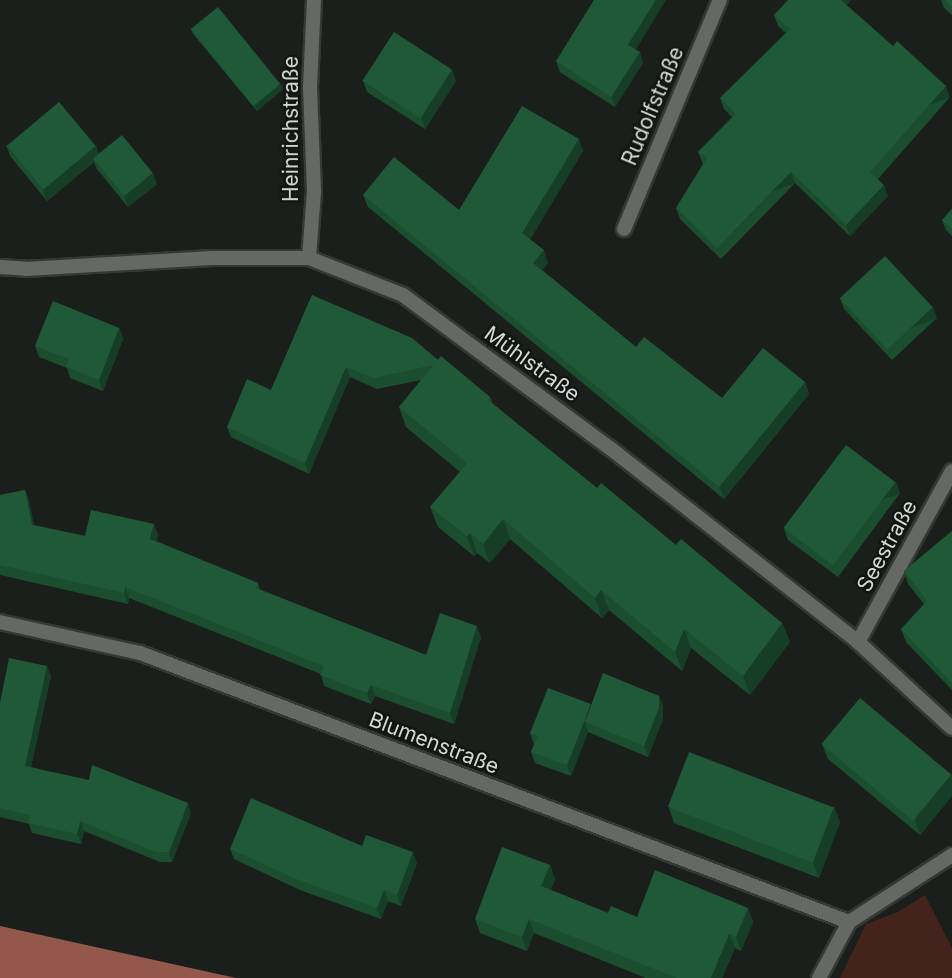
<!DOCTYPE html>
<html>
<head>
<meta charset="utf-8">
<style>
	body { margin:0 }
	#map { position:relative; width:952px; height:978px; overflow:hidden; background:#1b1f1c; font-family:Inter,sans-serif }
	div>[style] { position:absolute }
	.green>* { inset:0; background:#45231d }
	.water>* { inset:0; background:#93574b }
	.roads { filter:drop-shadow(2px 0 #353936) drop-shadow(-2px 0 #353936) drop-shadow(0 2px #353936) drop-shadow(0 -2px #353936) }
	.minor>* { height:14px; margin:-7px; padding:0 7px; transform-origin:7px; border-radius:7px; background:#666866 }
	.wall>* { inset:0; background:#1b4d2f }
	.shaded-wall>* { inset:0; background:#163e26; transform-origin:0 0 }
	.building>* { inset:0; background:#1f5937; transform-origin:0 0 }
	span { translate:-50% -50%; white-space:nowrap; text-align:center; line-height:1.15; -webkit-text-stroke:5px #121613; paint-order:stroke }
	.street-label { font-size:21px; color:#d5d8d6 }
</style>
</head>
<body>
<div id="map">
	<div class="green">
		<div style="clip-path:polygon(925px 895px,952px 948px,952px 978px,840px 978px,866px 924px,898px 912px)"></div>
	</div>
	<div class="water">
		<div style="clip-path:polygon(0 926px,236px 978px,0 978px)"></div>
	</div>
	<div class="roads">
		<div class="minor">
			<div style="left:624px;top:229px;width:248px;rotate:-67.3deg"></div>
			<div style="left:309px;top:258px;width:67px;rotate:-85.7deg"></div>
			<div style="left:314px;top:191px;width:104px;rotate:-92.2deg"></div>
			<div style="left:310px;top:87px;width:87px;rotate:-87.4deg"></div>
			<div style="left:0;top:267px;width:26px;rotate:4deg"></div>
			<div style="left:26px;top:269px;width:186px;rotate:-3.4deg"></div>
			<div style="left:212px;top:258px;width:97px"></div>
			<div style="left:309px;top:258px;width:101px;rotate:21.5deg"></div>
			<div style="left:403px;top:295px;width:257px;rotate:36.5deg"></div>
			<div style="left:610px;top:448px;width:315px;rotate:38deg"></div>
			<div style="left:858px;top:642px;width:127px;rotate:42.5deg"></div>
			<div style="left:0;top:622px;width:143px;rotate:12.5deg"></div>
			<div style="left:140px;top:653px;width:758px;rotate:20.78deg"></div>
			<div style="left:858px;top:642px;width:195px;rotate:-61.2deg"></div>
			<div style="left:819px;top:978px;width:64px;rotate:-61.8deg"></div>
			<div style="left:849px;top:922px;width:123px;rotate:-33deg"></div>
		</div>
	</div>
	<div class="wall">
		<div style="clip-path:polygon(851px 0,846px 5px,950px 97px,878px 179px,888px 196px,850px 236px,795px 183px,721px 259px,680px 219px,676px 208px,703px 164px,698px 152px,732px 117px,724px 109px,720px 98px,786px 33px,778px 26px,774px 15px)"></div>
		<div style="clip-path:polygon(941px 0,952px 0,952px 15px,944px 8px)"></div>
		<div style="clip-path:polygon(191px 29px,283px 89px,257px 111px,193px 34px)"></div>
		<div style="clip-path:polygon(636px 50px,640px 52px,643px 63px,615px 107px,560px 72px,556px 61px)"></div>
		<div style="clip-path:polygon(452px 70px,456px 81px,425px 129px,367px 92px,363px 81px)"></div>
		<div style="clip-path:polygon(6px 145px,96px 146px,99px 154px,157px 184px,128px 207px,97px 169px,94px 162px,47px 201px,10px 156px)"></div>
		<div style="clip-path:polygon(583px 151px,530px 239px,548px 263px,542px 270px,636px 347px,722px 398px,805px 382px,809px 394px,724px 499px,368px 207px,363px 195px,459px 210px)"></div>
		<div style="clip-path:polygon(952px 209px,952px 236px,946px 230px,942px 220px)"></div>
		<div style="clip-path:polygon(312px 295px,438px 360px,490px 397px,493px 404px,597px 488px,782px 623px,790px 642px,750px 695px,691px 648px,682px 671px,609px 610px,602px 618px,510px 539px,490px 563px,477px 553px,474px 556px,438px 527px,430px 507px,460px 472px,406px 427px,399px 407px,421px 380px,377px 389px,350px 377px,309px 474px,231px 437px,227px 427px,271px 390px)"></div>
		<div style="clip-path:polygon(840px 298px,937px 318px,892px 360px,844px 309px)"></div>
		<div style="clip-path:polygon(119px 328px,123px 339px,103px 391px,70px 378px,67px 368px,39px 357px,35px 346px)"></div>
		<div style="clip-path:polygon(25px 490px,29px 501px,34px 525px,85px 536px,158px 535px,156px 541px,258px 583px,260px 590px,426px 655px,481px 637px,454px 724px,375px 696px,371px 704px,324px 686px,321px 674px,129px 598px,128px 604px,0 575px,0 495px)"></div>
		<div style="clip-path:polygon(900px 493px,838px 577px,788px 540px,784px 529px)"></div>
		<div style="clip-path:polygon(952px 531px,952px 690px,906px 642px,901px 629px,924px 604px,908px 584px,904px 571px)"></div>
		<div style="clip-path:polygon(51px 676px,31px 767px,191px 813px,172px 862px,160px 862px,84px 831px,81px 844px,32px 833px,29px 824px,0 817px,0 703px)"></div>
		<div style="clip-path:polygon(659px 696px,663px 706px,663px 719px,648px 757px,588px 732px,571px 776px,535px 763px,531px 752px,534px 744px,530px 733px)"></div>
		<div style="clip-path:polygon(822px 744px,952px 774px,952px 796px,920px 835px,828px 759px)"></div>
		<div style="clip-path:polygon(834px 807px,840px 822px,819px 878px,674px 823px,669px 808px)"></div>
		<div style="clip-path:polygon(362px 846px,417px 863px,401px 906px,388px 901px,381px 919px,300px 890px,234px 859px,230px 849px)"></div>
		<div style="clip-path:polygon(550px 865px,555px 879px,551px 890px,608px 913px,637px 917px,748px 908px,753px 922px,741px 951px,735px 948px,722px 978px,646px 978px,534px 933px,527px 951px,480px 933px,475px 919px)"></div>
	</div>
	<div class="shaded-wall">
		<div style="clip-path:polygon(656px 0,666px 0,632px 56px,628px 45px)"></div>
		<div style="clip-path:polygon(839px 0,851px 0,843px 9px)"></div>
		<div style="clip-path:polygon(640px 52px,643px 63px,615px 107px,611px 97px)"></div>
		<div style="clip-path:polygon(452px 70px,456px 81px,425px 129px,421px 118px)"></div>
		<div style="clip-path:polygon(281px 84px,283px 89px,257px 111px,255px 105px)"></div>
		<div style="left:946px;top:86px;width:12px;height:115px;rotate:70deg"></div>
		<div style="clip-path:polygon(579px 139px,583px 151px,527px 245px,522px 233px)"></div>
		<div style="clip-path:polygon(96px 146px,100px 157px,93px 158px,94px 162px,47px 201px,43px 190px)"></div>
		<div style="left:791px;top:172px;width:12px;height:106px;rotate:70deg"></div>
		<div style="clip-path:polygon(153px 173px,157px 184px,128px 207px,124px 196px)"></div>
		<div style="clip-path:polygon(884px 185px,888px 196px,850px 236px,846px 225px)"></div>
		<div style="clip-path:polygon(544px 250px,548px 263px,538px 276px,533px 263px)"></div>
		<div style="left:933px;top:307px;width:12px;height:62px;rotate:70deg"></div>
		<div style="clip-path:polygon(119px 328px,123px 339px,103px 391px,99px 380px)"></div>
		<div style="clip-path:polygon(346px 367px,350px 377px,309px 474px,305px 463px)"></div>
		<div style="clip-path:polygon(805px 382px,809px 394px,724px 499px,719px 487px)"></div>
		<div style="left:896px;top:482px;width:12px;height:104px;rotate:70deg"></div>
		<div style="clip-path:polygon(25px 490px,29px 501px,36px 536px,32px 525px)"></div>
		<div style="clip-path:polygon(503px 519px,510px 539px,490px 563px,483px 544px)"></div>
		<div style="clip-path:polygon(154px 524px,158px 535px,154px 549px,150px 539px)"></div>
		<div style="clip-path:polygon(470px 533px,477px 553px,474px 556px,467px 536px)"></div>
		<div style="clip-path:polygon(125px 587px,129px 598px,128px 604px,124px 593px)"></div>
		<div style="clip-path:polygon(601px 590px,609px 610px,602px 618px,595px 598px)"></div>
		<div style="clip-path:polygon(782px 623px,790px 642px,750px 695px,743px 676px)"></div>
		<div style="clip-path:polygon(477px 626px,481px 637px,454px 724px,450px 713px)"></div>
		<div style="clip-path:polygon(684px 629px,691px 648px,682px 671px,675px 652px)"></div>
		<div style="clip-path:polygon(47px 666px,51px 676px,29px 776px,25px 766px)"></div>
		<div style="clip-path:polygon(371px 685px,375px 696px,371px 704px,367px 693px)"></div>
		<div style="clip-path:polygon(659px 696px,663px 706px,663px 719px,648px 757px,644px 746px)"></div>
		<div style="clip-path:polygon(591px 704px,585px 722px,588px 732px,571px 776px,567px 765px)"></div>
		<div style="clip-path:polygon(952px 774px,952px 796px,920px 835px,915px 819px)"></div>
		<div style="clip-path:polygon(188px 803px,191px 813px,172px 862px,169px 852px)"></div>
		<div style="clip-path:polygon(834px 807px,840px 822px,819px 878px,813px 862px)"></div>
		<div style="clip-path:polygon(80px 821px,84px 831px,81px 844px,77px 834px)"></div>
		<div style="clip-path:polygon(413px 852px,417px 863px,401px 906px,397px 895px)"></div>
		<div style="clip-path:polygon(550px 865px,555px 879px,547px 900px,541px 886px)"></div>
		<div style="clip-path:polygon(384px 890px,388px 901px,381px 919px,377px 908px)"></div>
		<div style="clip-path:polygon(748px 908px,753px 922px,741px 951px,736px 937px)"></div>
		<div style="clip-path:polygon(529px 919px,534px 933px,527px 951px,522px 937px)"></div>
		<div style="clip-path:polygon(729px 934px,735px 948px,722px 978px,711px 978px)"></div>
	</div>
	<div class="building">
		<div style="clip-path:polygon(594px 0,656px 0,628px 45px,640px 52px,611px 97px,556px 61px)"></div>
		<div style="clip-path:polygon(788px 0,841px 0,893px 46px,897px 41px,946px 86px,870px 172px,884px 185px,846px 225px,791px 172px,717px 248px,676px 208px,707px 158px,698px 152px,736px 114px,720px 98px,790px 29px,774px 15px)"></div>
		<div style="clip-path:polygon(944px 0,952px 0,952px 7px)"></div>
		<div style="left:218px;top:7px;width:99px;height:35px;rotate:51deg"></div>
		<div style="left:394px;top:32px;width:69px;height:58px;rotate:33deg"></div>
		<div style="left:59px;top:102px;width:57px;height:68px;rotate:50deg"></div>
		<div style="clip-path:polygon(522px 106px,579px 139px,522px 233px,544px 250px,533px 263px,636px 347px,644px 337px,722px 398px,763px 348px,805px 382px,719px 487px,363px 195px,394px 157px,459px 210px)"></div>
		<div style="left:122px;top:135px;width:49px;height:37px;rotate:51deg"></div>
		<div style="clip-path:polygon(952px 209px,952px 229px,942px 220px)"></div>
		<div style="left:885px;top:256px;width:70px;height:62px;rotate:47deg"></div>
		<div style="clip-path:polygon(312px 295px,412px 338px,438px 360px,433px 365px,373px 378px,346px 367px,305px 463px,227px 427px,247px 379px,271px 390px)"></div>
		<div style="clip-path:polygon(53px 301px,119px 328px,99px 380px,66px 367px,69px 359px,35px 346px)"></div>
		<div style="clip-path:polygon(441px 356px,490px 397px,488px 400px,597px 488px,601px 483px,676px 545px,681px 539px,782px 623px,743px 676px,684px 629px,675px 652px,601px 590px,595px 598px,503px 519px,483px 544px,470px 533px,467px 536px,430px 507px,467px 463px,399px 407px)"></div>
		<div style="left:846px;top:445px;width:62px;height:104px;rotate:37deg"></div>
		<div style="clip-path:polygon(25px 490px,32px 525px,85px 536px,91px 510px,154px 524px,150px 539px,258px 583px,256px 588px,426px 655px,440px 613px,477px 626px,450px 713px,371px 685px,367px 693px,320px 675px,324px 666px,125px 587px,124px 593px,0 565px,0 495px)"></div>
		<div style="clip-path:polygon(952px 531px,952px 683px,901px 629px,927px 601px,904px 571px)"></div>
		<div style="clip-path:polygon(9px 658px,47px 666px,25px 766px,89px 780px,92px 765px,188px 803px,169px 852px,156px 852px,80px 821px,77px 834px,28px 823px,30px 815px,0 808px,0 703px)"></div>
		<div style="clip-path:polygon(603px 673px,659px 696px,659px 708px,644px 746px,585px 722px)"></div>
		<div style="clip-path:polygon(548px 688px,591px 704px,567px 765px,531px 752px,538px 736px,530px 733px)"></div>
		<div style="left:860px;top:698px;width:119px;height:60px;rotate:40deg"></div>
		<div style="left:689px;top:752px;width:155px;height:59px;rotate:21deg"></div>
		<div style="clip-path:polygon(251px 798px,362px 846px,366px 835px,413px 852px,397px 895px,384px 890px,377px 908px,296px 879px,230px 849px)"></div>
		<div style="clip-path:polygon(502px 847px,550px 865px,541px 886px,608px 913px,611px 906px,637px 917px,655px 870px,748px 908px,736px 937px,729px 934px,711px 978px,677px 978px,529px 919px,522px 937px,475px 919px)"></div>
	</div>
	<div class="street-label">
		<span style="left:653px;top:106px;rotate:-67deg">Rudolfstraße</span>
		<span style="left:291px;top:129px;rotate:-90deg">Heinrichstraße</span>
		<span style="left:532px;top:364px;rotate:36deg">Mühlstraße</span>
		<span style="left:887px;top:546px;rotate:-61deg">Seestraße</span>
		<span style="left:434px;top:743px;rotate:21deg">Blumenstraße</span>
	</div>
</div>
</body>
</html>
